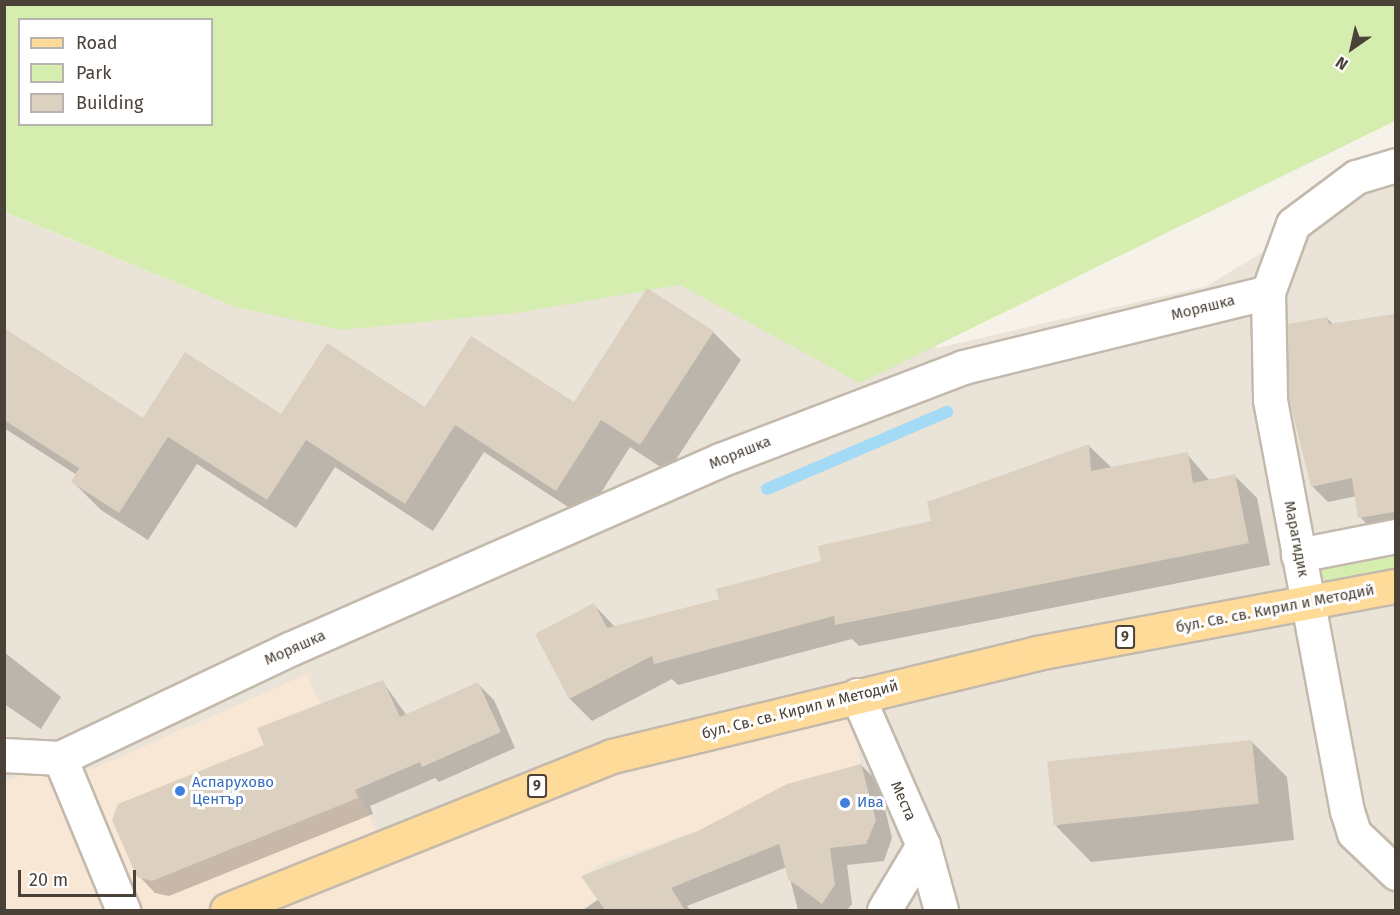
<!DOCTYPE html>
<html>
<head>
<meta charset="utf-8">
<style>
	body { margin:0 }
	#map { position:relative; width:1400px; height:915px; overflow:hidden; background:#f6f2ea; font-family:"Fira Sans",sans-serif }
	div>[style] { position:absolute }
	.residential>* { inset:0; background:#eae3d8 }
	.commercial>* { inset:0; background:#f9e7d5 }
	.green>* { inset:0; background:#d6edb0; transform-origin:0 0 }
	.shadow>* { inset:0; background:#0003 }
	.stream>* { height:12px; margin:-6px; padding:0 6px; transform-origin:6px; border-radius:6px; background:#a3daf6 }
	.building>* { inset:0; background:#dcd0c1; transform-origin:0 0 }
	.roads { filter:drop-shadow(2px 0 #c3b9ac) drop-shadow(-2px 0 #c3b9ac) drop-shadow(0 2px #c3b9ac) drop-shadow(0 -2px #c3b9ac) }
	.street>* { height:33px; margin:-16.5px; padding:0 16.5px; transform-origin:16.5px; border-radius:16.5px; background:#fff }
	.primary>* { height:33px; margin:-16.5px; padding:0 16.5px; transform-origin:16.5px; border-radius:16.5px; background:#ffdb9a }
	.dots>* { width:16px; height:16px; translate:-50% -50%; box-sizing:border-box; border:3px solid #fff; border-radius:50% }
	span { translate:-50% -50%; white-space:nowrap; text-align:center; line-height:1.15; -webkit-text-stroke:6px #fff; paint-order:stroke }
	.shield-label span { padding:2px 4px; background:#fff; border:2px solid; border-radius:4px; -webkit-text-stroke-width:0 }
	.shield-label { font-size:14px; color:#4b4237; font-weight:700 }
	.street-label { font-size:15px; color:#4b4237 }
	.shop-label { font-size:15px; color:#366cbe }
	.left { translate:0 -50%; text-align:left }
	.frame { position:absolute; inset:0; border:6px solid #4b4237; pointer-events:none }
	.legend { position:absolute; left:18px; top:18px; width:195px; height:108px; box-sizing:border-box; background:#fff; border:2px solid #b7b3af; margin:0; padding:8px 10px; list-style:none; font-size:18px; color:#4b4237 }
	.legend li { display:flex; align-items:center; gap:12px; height:30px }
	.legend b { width:30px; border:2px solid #b7b3af }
	.north { position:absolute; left:1322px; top:18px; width:60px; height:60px; -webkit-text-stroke:4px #fff; paint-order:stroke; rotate:214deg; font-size:16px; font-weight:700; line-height:24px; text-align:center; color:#4b4237 }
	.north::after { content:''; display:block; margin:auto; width:21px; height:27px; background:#4b4237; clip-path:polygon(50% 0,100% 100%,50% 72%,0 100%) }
	.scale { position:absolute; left:18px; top:870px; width:118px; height:27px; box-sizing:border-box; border:3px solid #4b4237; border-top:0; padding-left:8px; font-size:18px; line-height:21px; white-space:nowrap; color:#4b4237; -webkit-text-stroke:4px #fff; paint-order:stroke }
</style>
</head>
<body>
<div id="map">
	<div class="residential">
		<div style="clip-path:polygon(1395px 182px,1395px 910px,5px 910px,4px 212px,235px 307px,681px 240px,937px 348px,1207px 286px,1363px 191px)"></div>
	</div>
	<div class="commercial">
		<div style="clip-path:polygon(307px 674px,390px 863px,622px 768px,850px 714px,861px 764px,787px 784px,698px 831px,603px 863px,582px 878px,597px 899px,581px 910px,5px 910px,4px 782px,21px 775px,93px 769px)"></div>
	</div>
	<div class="green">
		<div style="clip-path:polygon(evenodd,4px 5px,1395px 5px,1395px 121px,860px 383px,680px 285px,516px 313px,341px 330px,235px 307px,5px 212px,4px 5px,20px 20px,212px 20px,212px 124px,20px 124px,20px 20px)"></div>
		<div style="left:1395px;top:536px;width:51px;height:99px;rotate:90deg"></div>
	</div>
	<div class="shadow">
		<div style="clip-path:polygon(1396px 315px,1396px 530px,1376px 533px,1360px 517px,1357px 496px,1328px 502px,1312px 486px,1327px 318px,1334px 325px)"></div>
		<div style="clip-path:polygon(4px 330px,144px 420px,574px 404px,713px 332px,741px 360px,668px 472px,630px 447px,585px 518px,484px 452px,433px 531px,335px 467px,296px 528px,197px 464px,148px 540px,101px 510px,73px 482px,77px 475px,4px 428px)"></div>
		<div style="clip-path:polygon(1088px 445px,1111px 467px,1187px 454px,1210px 481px,1235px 476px,1257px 498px,1270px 565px,859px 646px,852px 639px,678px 685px,672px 679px,592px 721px,570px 699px,537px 635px,594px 605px,616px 628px,721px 600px,933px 522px)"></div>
		<div style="clip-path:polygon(4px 652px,61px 697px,41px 729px,4px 704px)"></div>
		<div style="clip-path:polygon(383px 682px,407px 716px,478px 684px,494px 700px,515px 748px,439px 782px,435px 778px,370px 806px,373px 814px,169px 896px,155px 893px,139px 876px,266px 746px)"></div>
		<div style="clip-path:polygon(1252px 742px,1287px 777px,1294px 840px,1091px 862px,1056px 826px)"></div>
		<div style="clip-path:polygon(861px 765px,879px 783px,892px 838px,884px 861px,847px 865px,852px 904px,847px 910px,798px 910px,787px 867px,687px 906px,690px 910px,583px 910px,699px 832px)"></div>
	</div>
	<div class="stream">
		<div style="left:767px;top:489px;width:196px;rotate:-23.2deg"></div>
	</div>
	<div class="building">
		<div style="clip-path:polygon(647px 288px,714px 331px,640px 445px,601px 420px,556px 491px,455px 425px,405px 504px,306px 440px,267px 500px,168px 437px,119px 513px,71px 482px,79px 468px,4px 420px,4px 328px,143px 418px,185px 352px,281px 414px,327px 343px,425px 407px,471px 336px,574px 402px)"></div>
		<div style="clip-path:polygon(1395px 314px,1395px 512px,1358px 518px,1352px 478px,1311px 487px,1289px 398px,1287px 324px,1327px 317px,1329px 324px)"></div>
		<div style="clip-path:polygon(1089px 444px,1091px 471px,1188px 452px,1193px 483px,1235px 474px,1249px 543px,835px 625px,834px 616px,654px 664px,652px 656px,569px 699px,535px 634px,594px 603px,607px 628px,719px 599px,716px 589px,821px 561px,818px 546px,931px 521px,927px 502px)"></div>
		<div style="clip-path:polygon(383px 680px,400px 717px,478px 682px,501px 732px,422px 767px,420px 762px,355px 790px,358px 798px,152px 881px,137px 877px,112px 820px,118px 804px,264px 745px,257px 728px)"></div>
		<div style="left:1252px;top:740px;width:64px;height:206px;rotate:84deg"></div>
		<div style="clip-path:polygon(861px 764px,876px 820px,866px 844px,830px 848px,835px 885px,822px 904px,788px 879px,779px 844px,671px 888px,685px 910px,605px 910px,581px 876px,698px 831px,787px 784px)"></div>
	</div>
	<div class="roads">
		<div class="street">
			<div style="left:1268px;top:292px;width:108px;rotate:88.9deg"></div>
			<div style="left:1270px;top:400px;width:418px;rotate:79.4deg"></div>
			<div style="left:1347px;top:811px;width:23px;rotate:72deg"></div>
			<div style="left:1354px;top:833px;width:58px;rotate:43.6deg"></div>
			<div style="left:1298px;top:555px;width:100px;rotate:-11deg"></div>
			<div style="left:857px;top:695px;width:164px;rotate:66.3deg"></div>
			<div style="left:923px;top:845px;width:67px;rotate:74.5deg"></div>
			<div style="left:4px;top:755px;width:56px;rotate:3.1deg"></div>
			<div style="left:60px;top:758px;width:257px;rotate:-25.4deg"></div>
			<div style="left:292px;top:648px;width:467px;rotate:-23.7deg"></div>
			<div style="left:720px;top:460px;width:260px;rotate:-20.9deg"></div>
			<div style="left:963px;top:367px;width:314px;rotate:-13.8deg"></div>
			<div style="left:1268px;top:292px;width:72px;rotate:-69.8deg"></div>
			<div style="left:1293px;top:224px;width:79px;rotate:-36.7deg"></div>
			<div style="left:1356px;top:177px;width:42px;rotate:-16.7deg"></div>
			<div style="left:60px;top:758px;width:165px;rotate:67.5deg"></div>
			<div style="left:884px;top:910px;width:76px;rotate:-59deg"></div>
		</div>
		<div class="primary">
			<div style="left:227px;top:910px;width:415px;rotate:-21.8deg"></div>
			<div style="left:612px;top:756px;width:437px;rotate:-13.6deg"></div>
			<div style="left:1037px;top:653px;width:365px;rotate:-10.6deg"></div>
		</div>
	</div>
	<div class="dots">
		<div style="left:180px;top:791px;background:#3f7fe0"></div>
		<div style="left:845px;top:803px;background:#3f7fe0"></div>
	</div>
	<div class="shield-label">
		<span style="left:1125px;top:637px">9</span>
		<span style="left:537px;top:786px">9</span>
	</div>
	<div class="street-label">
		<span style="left:1203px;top:308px;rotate:-14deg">Моряшка</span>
		<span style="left:740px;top:453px;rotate:-22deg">Моряшка</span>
		<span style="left:1296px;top:539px;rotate:79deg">Марагидик</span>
		<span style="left:1275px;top:609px;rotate:-11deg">бул. Св. св. Кирил и Методий</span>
		<span style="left:295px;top:648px;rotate:-24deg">Моряшка</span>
		<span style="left:800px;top:710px;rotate:-14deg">бул. Св. св. Кирил и Методий</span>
		<span style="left:903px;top:801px;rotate:66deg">Места</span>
	</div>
	<div class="shop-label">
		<span class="left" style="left:192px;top:791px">Аспарухово<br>Център</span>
		<span class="left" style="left:857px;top:803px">Ива</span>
	</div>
	<div class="frame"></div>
	<ul class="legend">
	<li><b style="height:8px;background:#ffdb9a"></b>Road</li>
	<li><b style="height:16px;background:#d6edb0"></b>Park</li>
	<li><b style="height:16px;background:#dcd0c1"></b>Building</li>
	</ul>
	<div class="north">N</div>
	<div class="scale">20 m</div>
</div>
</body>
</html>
